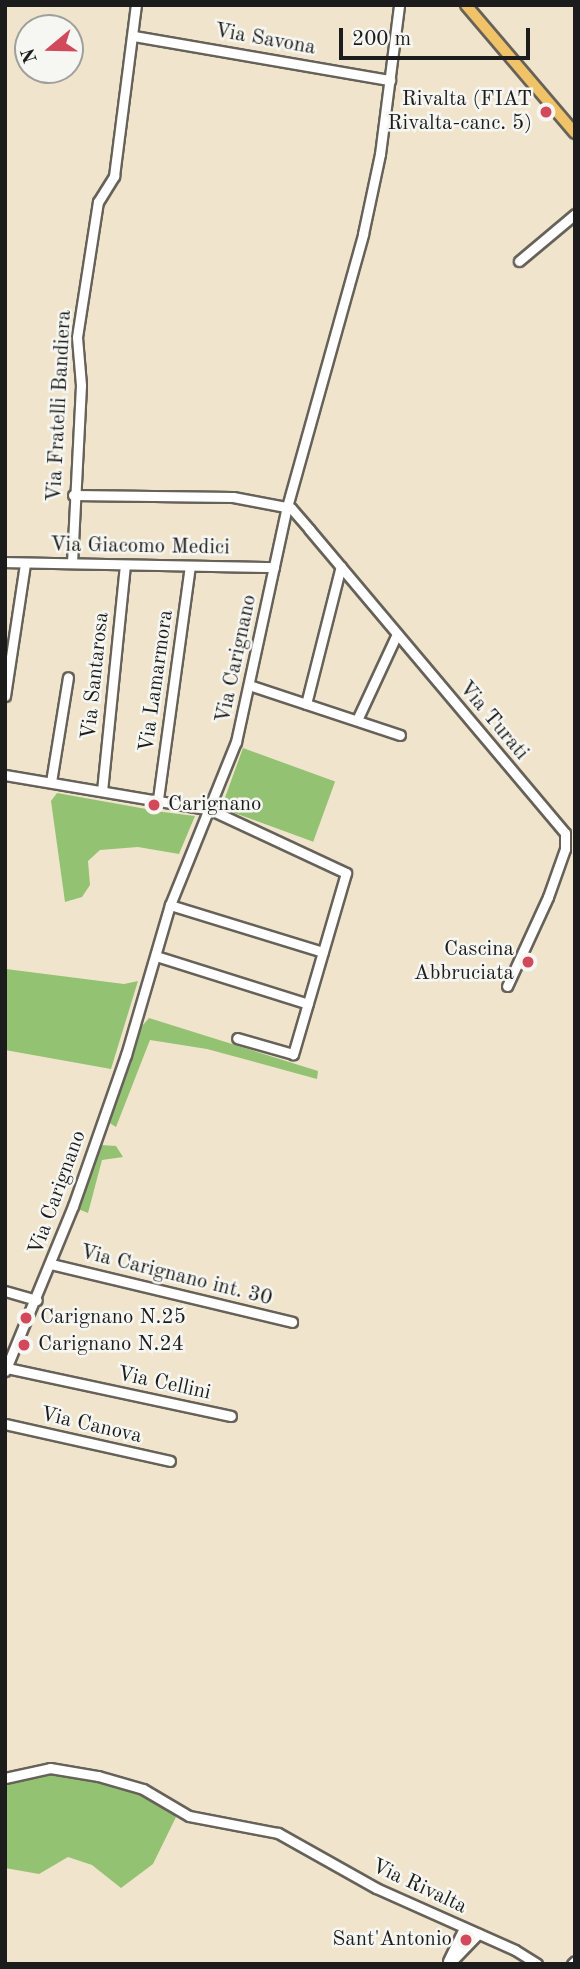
<!DOCTYPE html>
<html>
<head>
<meta charset="utf-8">
<style>
	body { margin:0 }
	#map { position:relative; width:580px; height:1969px; overflow:hidden; background:#f0e5cc; font-family:"Old Standard TT",serif }
	div>[style] { position:absolute }
	.green>* { inset:0; background:#93c272; transform-origin:0 0 }
	.roads { filter:drop-shadow(2px 0 #66625a) drop-shadow(-2px 0 #66625a) drop-shadow(0 2px #66625a) drop-shadow(0 -2px #66625a) }
	.minor>* { height:9px; margin:-4.5px; padding:0 4.5px; transform-origin:4.5px; border-radius:4.5px; background:#fff }
	.major>* { height:10px; margin:-5px; padding:0 5px; transform-origin:5px; border-radius:5px; background:#f1c369 }
	.dots>* { width:19px; height:19px; translate:-50% -50%; box-sizing:border-box; border:4px solid #f6f6f2; border-radius:50% }
	span { translate:-50% -50%; white-space:nowrap; text-align:center; line-height:1.15; -webkit-text-stroke:5px #f6f6f2; paint-order:stroke }
	.street-label { font-size:21px; color:#1c1c1c }
	.poi-label { font-size:21px; color:#1c1c1c }
	.right { translate:-100% -50%; text-align:right }
	.left { translate:0 -50%; text-align:left }
	.frame { position:absolute; inset:0; border:7px solid #1c1c1c; pointer-events:none }
	.north { position:absolute; left:14px; top:14px; width:70px; height:70px; box-sizing:border-box; background:#f6f6f2; border:2px solid #9f9f9c; border-radius:50%; rotate:251deg; font-size:19px; font-weight:700; line-height:28px; text-align:center; color:#1c1c1c }
	.north::after { content:''; display:block; margin:auto; width:24px; height:32px; background:#d1495b; clip-path:polygon(50% 0,100% 100%,50% 72%,0 100%) }
	.scale { position:absolute; left:339px; top:28px; width:191px; height:32px; box-sizing:border-box; border:4px solid #1c1c1c; border-top:0; padding-left:9px; font-size:21px; line-height:24px; white-space:nowrap; color:#1c1c1c; -webkit-text-stroke:5px #f6f6f2; paint-order:stroke }
</style>
</head>
<body>
<div id="map">
	<div class="green">
		<div style="left:243px;top:748px;width:98px;height:64px;rotate:20deg"></div>
		<div style="clip-path:polygon(57px 793px,163px 812px,195px 816px,179px 854px,138px 847px,100px 850px,88px 861px,90px 885px,82px 897px,65px 902px,51px 801px)"></div>
		<div style="clip-path:polygon(6px 969px,124px 984px,138px 981px,111px 1069px,5px 1050px)"></div>
		<div style="clip-path:polygon(149px 1018px,318px 1071px,317px 1079px,207px 1049px,150px 1040px,116px 1127px,108px 1122px,137px 1032px)"></div>
		<div style="clip-path:polygon(101px 1145px,116px 1146px,123px 1157px,102px 1160px,88px 1213px,78px 1209px)"></div>
		<div style="clip-path:polygon(41px 1772px,114px 1782px,149px 1796px,176px 1817px,153px 1864px,121px 1888px,92px 1865px,68px 1857px,39px 1874px,5px 1868px,5px 1781px)"></div>
	</div>
	<div class="roads">
		<div class="minor">
			<div style="left:134px;top:36px;width:260px;rotate:9.8deg"></div>
			<div style="left:519px;top:261px;width:73px;rotate:-40deg"></div>
			<div style="left:73px;top:495px;width:160px;rotate:0.7deg"></div>
			<div style="left:233px;top:497px;width:59px;rotate:10.7deg"></div>
			<div style="left:291px;top:508px;width:28px;rotate:49deg"></div>
			<div style="left:309px;top:529px;width:397px;rotate:49.9deg"></div>
			<div style="left:565px;top:833px;width:16px;rotate:90deg"></div>
			<div style="left:565px;top:849px;width:51px;rotate:109.5deg"></div>
			<div style="left:548px;top:897px;width:98px;rotate:114.7deg"></div>
			<div style="left:5px;top:562px;width:269px;rotate:1.1deg"></div>
			<div style="left:72px;top:563px;width:178px;rotate:-87.1deg"></div>
			<div style="left:81px;top:385px;width:48px;rotate:-94.8deg"></div>
			<div style="left:77px;top:337px;width:137px;rotate:-81.2deg"></div>
			<div style="left:98px;top:202px;width:31px;rotate:-58deg"></div>
			<div style="left:114px;top:176px;width:172px;rotate:-82.7deg"></div>
			<div style="left:249px;top:685px;width:159px;rotate:18.3deg"></div>
			<div style="left:5px;top:696px;width:134px;rotate:-81.4deg"></div>
			<div style="left:306px;top:704px;width:142px;rotate:-75.8deg"></div>
			<div style="left:357px;top:720px;width:95px;rotate:-65.1deg"></div>
			<div style="left:5px;top:775px;width:209px;rotate:9.6deg"></div>
			<div style="left:211px;top:810px;width:149px;rotate:25deg"></div>
			<div style="left:346px;top:873px;width:189px;rotate:106.3deg"></div>
			<div style="left:293px;top:1054px;width:58px;rotate:-164.1deg"></div>
			<div style="left:51px;top:782px;width:106px;rotate:-80.8deg"></div>
			<div style="left:102px;top:791px;width:227px;rotate:-84.2deg"></div>
			<div style="left:158px;top:799px;width:235px;rotate:-82.2deg"></div>
			<div style="left:170px;top:905px;width:160px;rotate:17.1deg"></div>
			<div style="left:156px;top:956px;width:159px;rotate:17.5deg"></div>
			<div style="left:51px;top:1264px;width:248px;rotate:13.5deg"></div>
			<div style="left:5px;top:1291px;width:33px;rotate:16deg"></div>
			<div style="left:7px;top:1368px;width:229px;rotate:12.1deg"></div>
			<div style="left:5px;top:1371px;width:178px;rotate:-67.6deg"></div>
			<div style="left:73px;top:1206px;width:160px;rotate:-70.7deg"></div>
			<div style="left:126px;top:1055px;width:156px;rotate:-73.7deg"></div>
			<div style="left:170px;top:905px;width:176px;rotate:-68deg"></div>
			<div style="left:236px;top:742px;width:240px;rotate:-77.8deg"></div>
			<div style="left:287px;top:507px;width:283px;rotate:-74.4deg"></div>
			<div style="left:363px;top:234px;width:82px;rotate:-78deg"></div>
			<div style="left:380px;top:154px;width:150px;rotate:-82.7deg"></div>
			<div style="left:5px;top:1424px;width:169px;rotate:12.6deg"></div>
			<div style="left:5px;top:1778px;width:46px;rotate:-12.5deg"></div>
			<div style="left:50px;top:1768px;width:49px;rotate:9.5deg"></div>
			<div style="left:98px;top:1776px;width:47px;rotate:16.1deg"></div>
			<div style="left:143px;top:1789px;width:53px;rotate:30.4deg"></div>
			<div style="left:189px;top:1816px;width:91px;rotate:10.8deg"></div>
			<div style="left:278px;top:1833px;width:112px;rotate:29.3deg"></div>
			<div style="left:376px;top:1888px;width:152px;rotate:24deg"></div>
			<div style="left:515px;top:1950px;width:26px;rotate:32deg"></div>
			<div style="left:448px;top:1961px;width:37px;rotate:-64deg"></div>
			<div style="left:449px;top:1964px;width:42px;rotate:-46deg"></div>
			<div style="left:572px;top:1964px;width:4px;rotate:-45deg"></div>
		</div>
		<div class="major">
			<div style="left:466px;top:5px;width:168px;rotate:49.6deg"></div>
		</div>
	</div>
	<div class="dots">
		<div style="left:546px;top:112px;background:#d1495b"></div>
		<div style="left:154px;top:805px;background:#d1495b"></div>
		<div style="left:528px;top:962px;background:#d1495b"></div>
		<div style="left:26px;top:1318px;background:#d1495b"></div>
		<div style="left:24px;top:1345px;background:#d1495b"></div>
		<div style="left:466px;top:1940px;background:#d1495b"></div>
	</div>
	<div class="street-label">
		<span style="left:265px;top:40px;rotate:10deg">Via Savona</span>
		<span style="left:60px;top:406px;rotate:-87deg">Via Fratelli Bandiera</span>
		<span style="left:140px;top:547px;rotate:1deg">Via Giacomo Medici</span>
		<span style="left:237px;top:659px;rotate:-78deg">Via Carignano</span>
		<span style="left:96px;top:676px;rotate:-84deg">Via Santarosa</span>
		<span style="left:157px;top:681px;rotate:-82deg">Via Lamarmora</span>
		<span style="left:493px;top:721px;rotate:50deg">Via Turati</span>
		<span style="left:58px;top:1193px;rotate:-70deg">Via Carignano</span>
		<span style="left:176px;top:1276px;rotate:14deg">Via Carignano int. 30</span>
		<span style="left:164px;top:1384px;rotate:12deg">Via Cellini</span>
		<span style="left:91px;top:1426px;rotate:13deg">Via Canova</span>
		<span style="left:419px;top:1887px;rotate:25deg">Via Rivalta</span>
	</div>
	<div class="poi-label">
		<span class="right" style="left:532px;top:112px">Rivalta (FIAT<br>Rivalta-canc. 5)</span>
		<span class="left" style="left:168px;top:805px">Carignano</span>
		<span class="right" style="left:514px;top:962px">Cascina<br>Abbruciata</span>
		<span class="left" style="left:40px;top:1318px">Carignano N.25</span>
		<span class="left" style="left:38px;top:1345px">Carignano N.24</span>
		<span class="right" style="left:452px;top:1940px">Sant'Antonio</span>
	</div>
	<div class="frame"></div>
	<div class="north">N</div>
	<div class="scale">200 m</div>
</div>
</body>
</html>
